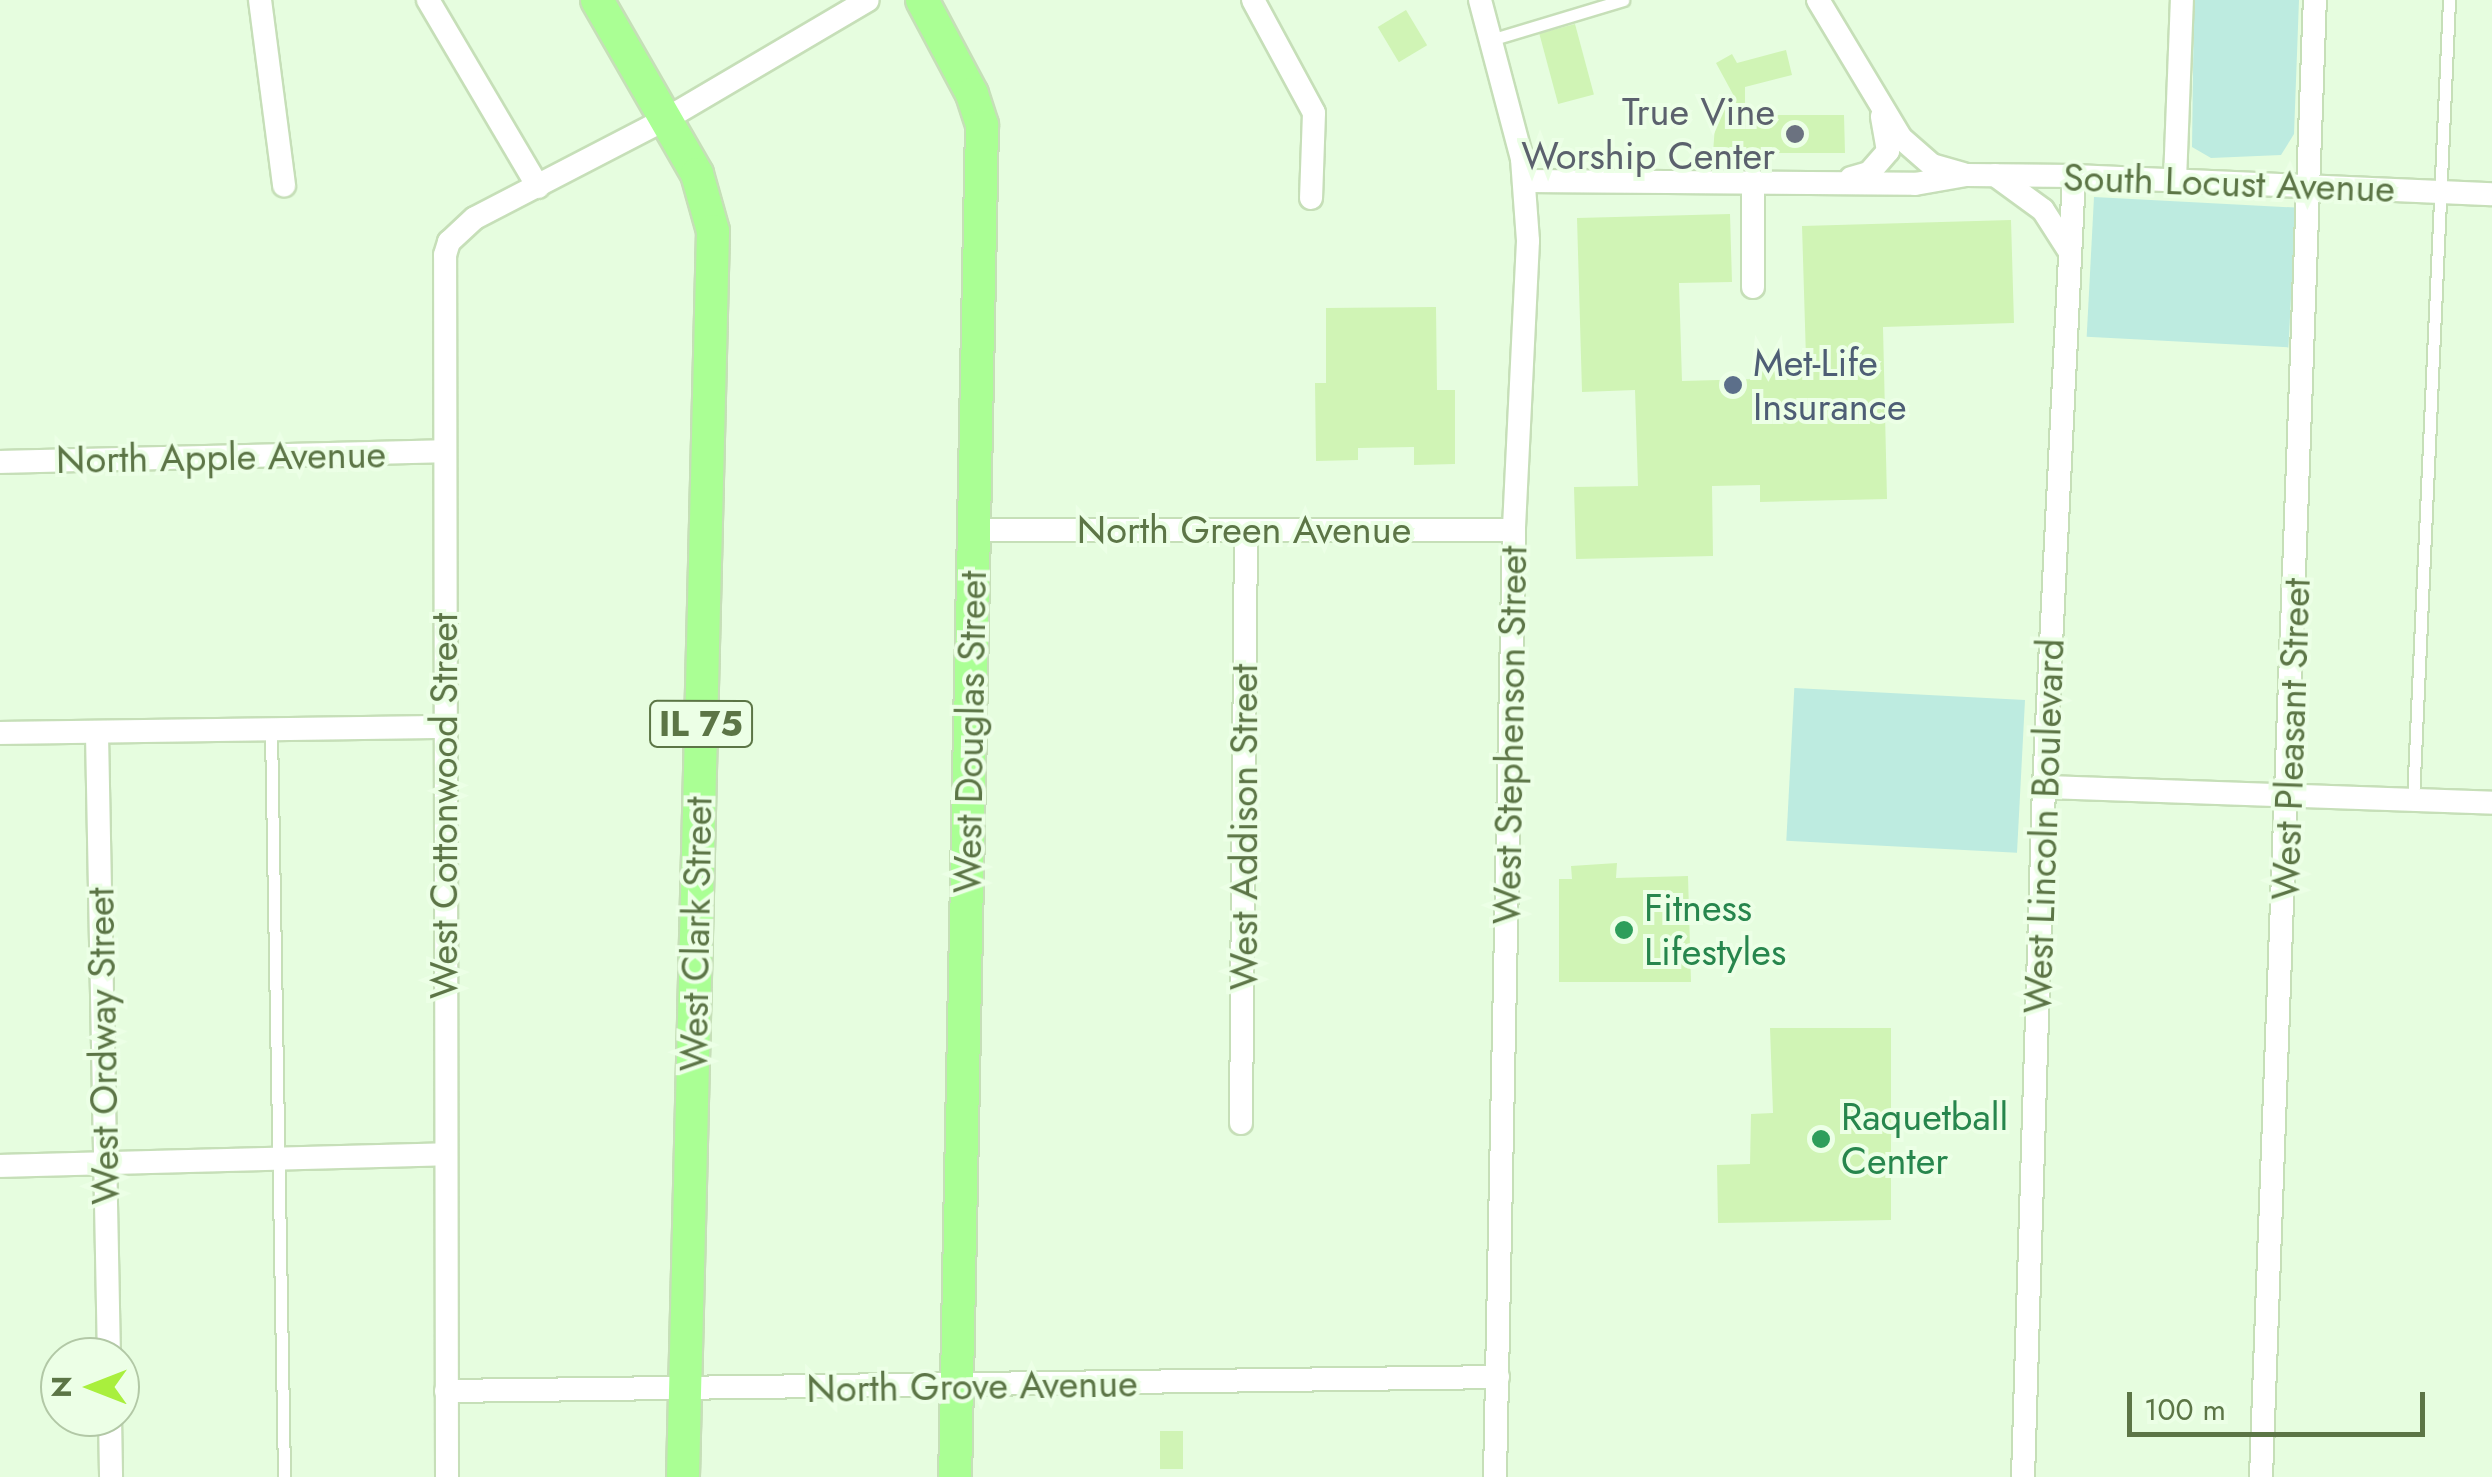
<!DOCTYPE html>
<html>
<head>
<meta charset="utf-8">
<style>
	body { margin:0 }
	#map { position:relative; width:2492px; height:1477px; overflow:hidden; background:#e6fddf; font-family:Jost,sans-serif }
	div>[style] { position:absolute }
	.green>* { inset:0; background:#bdebe0; transform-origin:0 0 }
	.building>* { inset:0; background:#d0f4b5; transform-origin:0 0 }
	.roads { filter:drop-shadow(2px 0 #c6dfb8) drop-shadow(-2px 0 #c6dfb8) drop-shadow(0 2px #c6dfb8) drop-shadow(0 -2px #c6dfb8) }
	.lane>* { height:11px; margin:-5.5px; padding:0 5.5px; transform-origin:5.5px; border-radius:5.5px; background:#fff }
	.street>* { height:22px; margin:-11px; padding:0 11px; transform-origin:11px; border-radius:11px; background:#fff }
	.primary>* { height:32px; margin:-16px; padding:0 16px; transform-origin:16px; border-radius:16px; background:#aaff94 }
	.dots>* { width:28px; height:28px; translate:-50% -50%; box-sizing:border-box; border:5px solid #ecffe6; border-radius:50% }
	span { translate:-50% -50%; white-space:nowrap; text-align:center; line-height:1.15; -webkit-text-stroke:8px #ecffe6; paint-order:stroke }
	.shield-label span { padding:2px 8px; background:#ecffe6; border:2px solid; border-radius:8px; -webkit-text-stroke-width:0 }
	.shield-label { font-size:35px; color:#5c7546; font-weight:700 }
	.worship-label { font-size:38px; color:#5b616d }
	.right { translate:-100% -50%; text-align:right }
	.street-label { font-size:38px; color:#5c7546 }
	.service-label { font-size:38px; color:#4e5e75 }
	.left { translate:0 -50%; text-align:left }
	.leisure-label { font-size:38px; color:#27864d }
	.north { position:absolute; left:40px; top:1337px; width:100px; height:100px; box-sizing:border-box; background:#ecffe6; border:2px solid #b2c8a6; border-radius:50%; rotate:270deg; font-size:28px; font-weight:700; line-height:40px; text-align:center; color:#5c7546 }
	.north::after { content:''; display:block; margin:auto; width:35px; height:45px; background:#a9ef3d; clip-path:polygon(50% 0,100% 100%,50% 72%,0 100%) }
	.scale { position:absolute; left:2127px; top:1392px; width:298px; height:45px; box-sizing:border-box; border:5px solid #5c7546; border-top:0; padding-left:12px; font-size:30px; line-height:35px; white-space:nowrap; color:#5c7546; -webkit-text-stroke:8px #ecffe6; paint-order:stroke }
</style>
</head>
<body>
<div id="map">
	<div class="green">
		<div style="clip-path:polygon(2194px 0,2299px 0,2294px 134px,2281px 155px,2211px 158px,2192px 147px)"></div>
		<div style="left:2094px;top:197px;width:202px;height:140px;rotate:3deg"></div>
		<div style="left:2025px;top:700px;width:153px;height:231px;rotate:93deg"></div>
	</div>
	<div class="building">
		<div style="left:1406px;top:10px;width:41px;height:33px;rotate:59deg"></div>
		<div style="left:1575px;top:24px;width:73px;height:37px;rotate:75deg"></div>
		<div style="clip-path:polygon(1786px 50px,1792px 75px,1745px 87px,1745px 115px,1844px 115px,1845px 153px,1713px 153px,1717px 98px,1735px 98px,1716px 63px,1732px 54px,1737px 63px)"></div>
		<div style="clip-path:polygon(1730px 214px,1732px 282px,1679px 283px,1682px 381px,1755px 379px,1754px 359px,1806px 358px,1802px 226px,2011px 220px,2014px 323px,1883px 327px,1887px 499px,1760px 502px,1760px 485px,1712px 486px,1713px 556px,1576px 559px,1574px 487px,1638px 486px,1635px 390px,1582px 392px,1577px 218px)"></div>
		<div style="clip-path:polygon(1436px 307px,1437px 390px,1455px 390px,1455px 464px,1414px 465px,1414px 447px,1358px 448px,1358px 460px,1316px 461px,1315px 383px,1326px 383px,1326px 308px)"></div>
		<div style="clip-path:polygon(1617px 863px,1616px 878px,1688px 876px,1691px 982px,1559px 982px,1559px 879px,1572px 879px,1571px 866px)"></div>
		<div style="clip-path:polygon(1770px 1028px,1891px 1028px,1891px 1220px,1718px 1223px,1717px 1165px,1750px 1164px,1751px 1114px,1773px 1113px)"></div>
		<div style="left:1160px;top:1431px;width:23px;height:38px"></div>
	</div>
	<div class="roads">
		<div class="lane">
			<div style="left:1494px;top:39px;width:135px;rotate:-16.8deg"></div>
			<div style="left:271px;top:730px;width:747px;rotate:89deg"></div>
			<div style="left:2413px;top:800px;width:801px;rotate:-87.42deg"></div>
		</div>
		<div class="street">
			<div style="left:260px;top:0;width:187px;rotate:82.6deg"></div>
			<div style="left:428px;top:0;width:217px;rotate:59.5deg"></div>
			<div style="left:1253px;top:0;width:128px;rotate:61.6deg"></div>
			<div style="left:1314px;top:113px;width:85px;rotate:92deg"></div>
			<div style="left:1480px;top:0;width:164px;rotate:75.2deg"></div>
			<div style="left:1522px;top:159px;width:82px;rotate:85.8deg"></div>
			<div style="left:1528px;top:241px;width:289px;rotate:92.8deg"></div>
			<div style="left:1514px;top:530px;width:947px;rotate:91.15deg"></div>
			<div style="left:1818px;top:0;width:161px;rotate:59deg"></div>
			<div style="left:1901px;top:138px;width:41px;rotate:41.1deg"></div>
			<div style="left:1932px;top:165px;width:32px;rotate:16deg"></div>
			<div style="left:1995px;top:175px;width:59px;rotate:36.1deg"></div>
			<div style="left:2043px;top:210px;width:46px;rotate:57.3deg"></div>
			<div style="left:1851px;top:178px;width:19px;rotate:-16deg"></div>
			<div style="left:1869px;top:173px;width:29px;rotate:-49deg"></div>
			<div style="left:1888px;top:151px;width:35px;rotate:-100deg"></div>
			<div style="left:2175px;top:180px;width:180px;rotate:-87.8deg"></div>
			<div style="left:1525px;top:181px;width:390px;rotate:0.4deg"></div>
			<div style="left:1915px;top:184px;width:52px;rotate:-10deg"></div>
			<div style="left:1966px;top:175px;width:108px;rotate:0.5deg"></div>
			<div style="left:2074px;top:176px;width:418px;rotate:2.5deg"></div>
			<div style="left:1753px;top:287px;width:107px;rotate:-90deg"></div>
			<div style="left:0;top:462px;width:442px;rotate:-1.4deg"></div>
			<div style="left:974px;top:530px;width:540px"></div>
			<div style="left:0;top:733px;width:443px;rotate:-0.8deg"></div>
			<div style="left:97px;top:734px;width:623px;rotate:88.9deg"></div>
			<div style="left:2044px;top:787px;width:448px;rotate:2deg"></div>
			<div style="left:1241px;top:1123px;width:592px;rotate:-89.52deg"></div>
			<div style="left:0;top:1166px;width:445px;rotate:-1.5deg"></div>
			<div style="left:446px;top:1391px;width:1052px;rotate:-0.76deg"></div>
			<div style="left:110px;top:1417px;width:60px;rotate:89deg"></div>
			<div style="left:447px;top:1477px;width:1222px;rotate:-90.09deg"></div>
			<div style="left:445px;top:255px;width:14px;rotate:-73deg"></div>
			<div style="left:449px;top:242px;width:35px;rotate:-43deg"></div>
			<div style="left:475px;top:218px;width:215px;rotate:-27.4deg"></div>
			<div style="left:666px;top:119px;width:234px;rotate:-30.5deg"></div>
			<div style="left:2023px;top:1477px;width:690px;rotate:-88.26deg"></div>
			<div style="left:2044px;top:787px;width:612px;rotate:-87.19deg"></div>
			<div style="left:2261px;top:1477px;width:1478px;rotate:-87.91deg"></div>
		</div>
		<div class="primary">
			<div style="left:597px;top:0;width:201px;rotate:60.1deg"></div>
			<div style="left:697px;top:174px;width:59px;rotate:74.3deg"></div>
			<div style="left:713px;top:231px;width:1246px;rotate:91.38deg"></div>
			<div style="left:922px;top:0;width:106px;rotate:62deg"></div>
			<div style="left:972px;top:94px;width:33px;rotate:72deg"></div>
			<div style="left:982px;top:125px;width:1352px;rotate:91.14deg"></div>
		</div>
	</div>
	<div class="dots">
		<div style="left:1795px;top:134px;background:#6b7280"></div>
		<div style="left:1733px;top:385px;background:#5c6f8a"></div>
		<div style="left:1624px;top:930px;background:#2e9e5b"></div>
		<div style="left:1821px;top:1139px;background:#2e9e5b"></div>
	</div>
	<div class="shield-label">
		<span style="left:701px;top:724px">IL 75</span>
	</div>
	<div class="worship-label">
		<span class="right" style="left:1775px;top:134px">True Vine<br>Worship Center</span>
	</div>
	<div class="street-label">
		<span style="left:2229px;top:183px;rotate:2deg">South Locust Avenue</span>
		<span style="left:221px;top:457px;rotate:-1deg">North Apple Avenue</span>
		<span style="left:1244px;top:530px">North Green Avenue</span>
		<span style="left:970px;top:732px;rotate:-89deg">West Douglas Street</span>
		<span style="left:1510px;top:735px;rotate:-89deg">West Stephenson Street</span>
		<span style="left:2291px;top:739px;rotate:-88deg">West Pleasant Street</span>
		<span style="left:444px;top:806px;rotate:-90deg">West Cottonwood Street</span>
		<span style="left:2044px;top:826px;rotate:-88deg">West Lincoln Boulevard</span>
		<span style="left:1244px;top:827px;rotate:-90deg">West Addison Street</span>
		<span style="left:696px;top:934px;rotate:-89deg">West Clark Street</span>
		<span style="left:103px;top:1046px;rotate:-91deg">West Ordway Street</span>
		<span style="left:972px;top:1386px;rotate:-1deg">North Grove Avenue</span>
	</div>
	<div class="service-label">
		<span class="left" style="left:1753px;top:385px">Met-Life<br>Insurance</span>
	</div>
	<div class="leisure-label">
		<span class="left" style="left:1644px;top:930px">Fitness<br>Lifestyles</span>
		<span class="left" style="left:1841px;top:1139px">Raquetball<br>Center</span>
	</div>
	<div class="north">N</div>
	<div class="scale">100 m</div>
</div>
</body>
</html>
